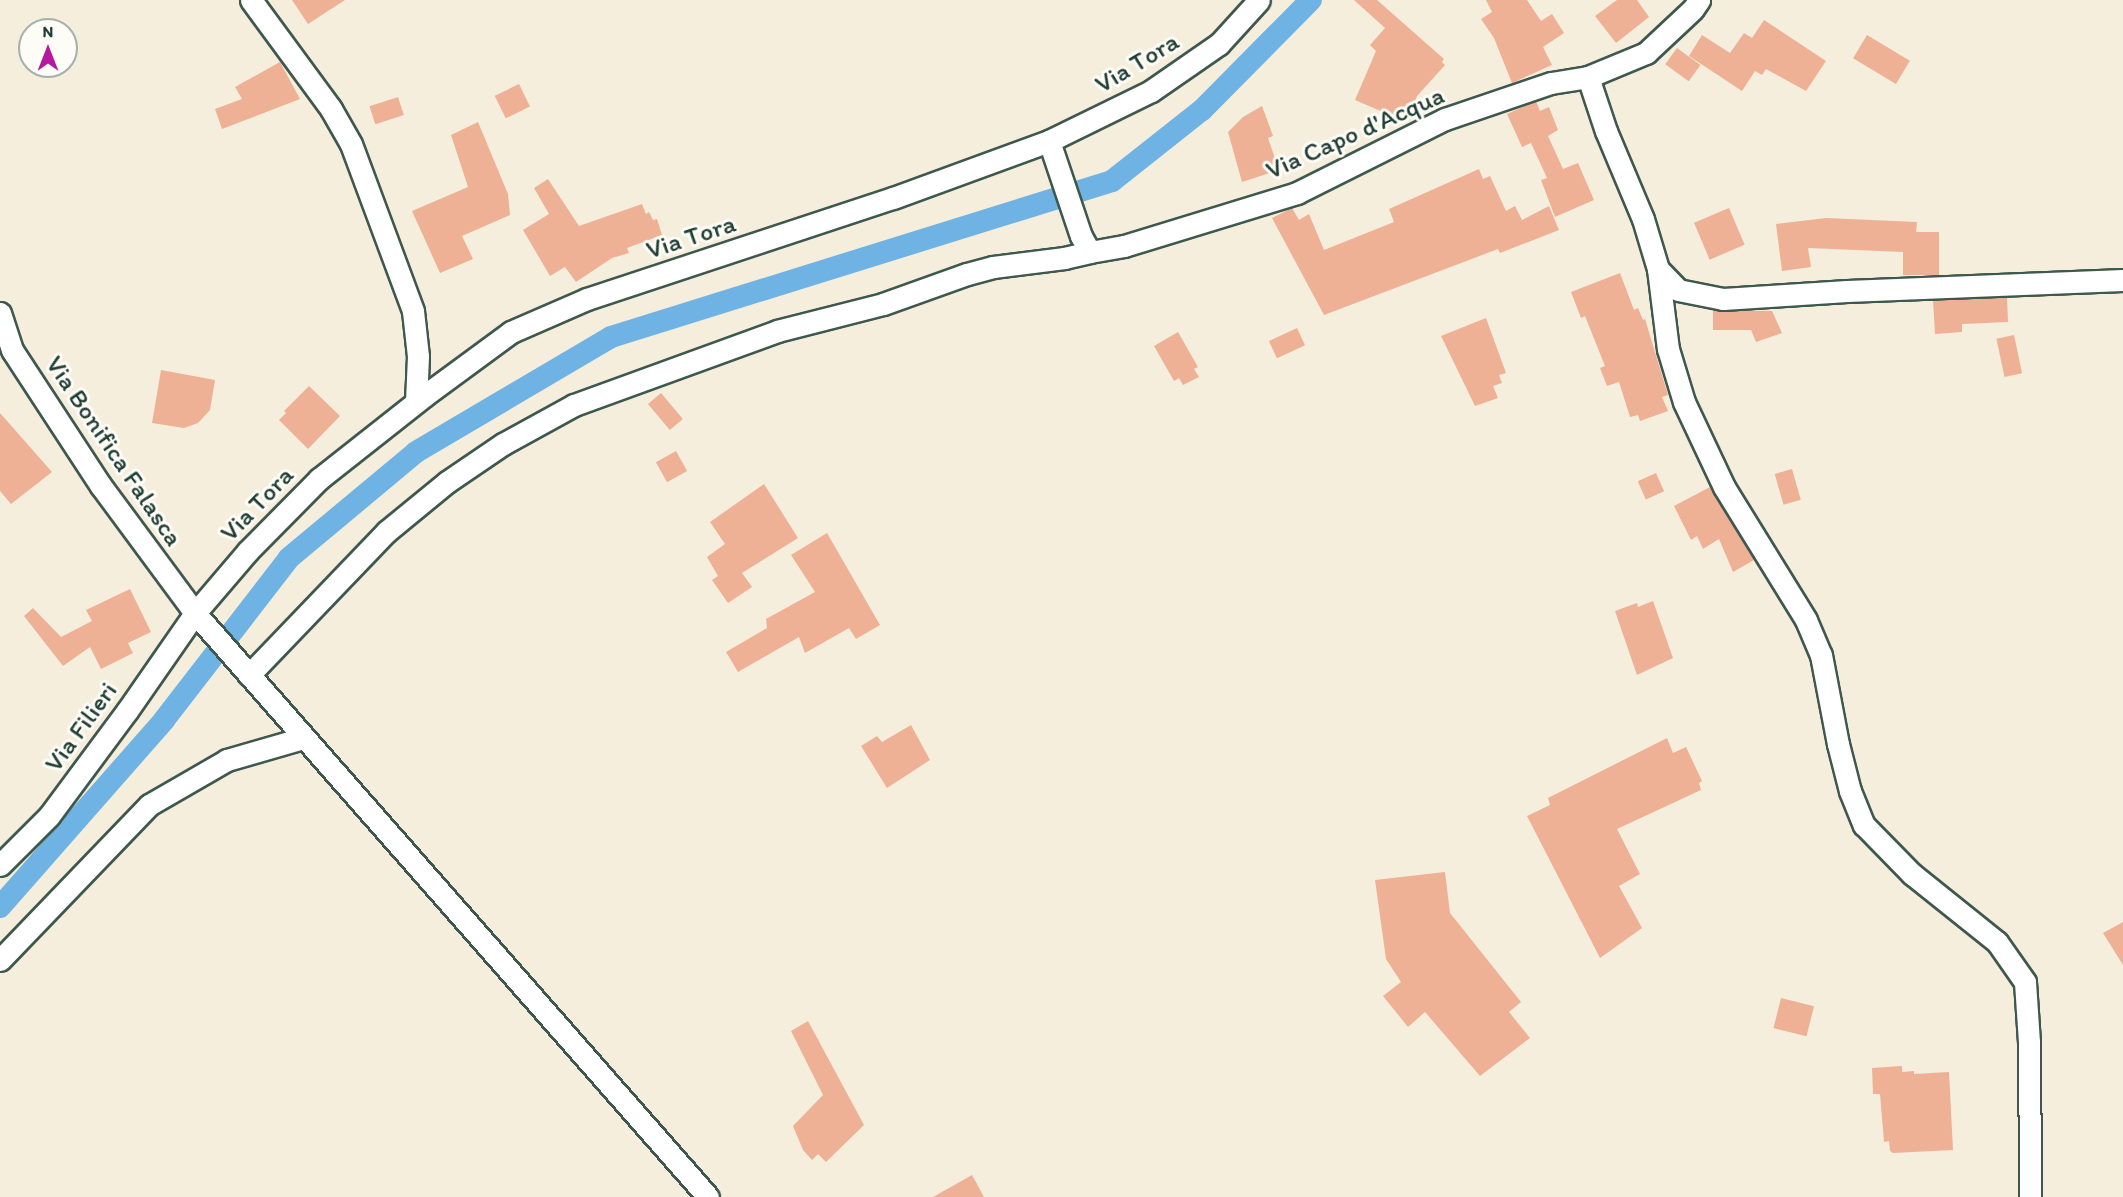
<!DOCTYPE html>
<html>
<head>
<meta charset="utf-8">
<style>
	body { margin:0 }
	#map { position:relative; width:2123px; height:1197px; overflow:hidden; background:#f5eedc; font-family:Itim,sans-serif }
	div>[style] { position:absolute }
	.canal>* { height:22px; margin:-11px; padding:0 11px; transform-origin:11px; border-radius:11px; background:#6fb2e4 }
	.building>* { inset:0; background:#eeb195; transform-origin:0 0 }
	.roads { filter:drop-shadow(2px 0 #3f584d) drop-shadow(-2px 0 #3f584d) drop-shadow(0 2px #3f584d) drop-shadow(0 -2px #3f584d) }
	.minor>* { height:21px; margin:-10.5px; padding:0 10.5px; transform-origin:10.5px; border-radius:10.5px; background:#fff }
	span { translate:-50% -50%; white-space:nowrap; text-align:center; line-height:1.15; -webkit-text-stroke:6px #fdfcf7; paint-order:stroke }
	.street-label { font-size:26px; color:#1f3d34 }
	.north { position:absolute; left:18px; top:18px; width:60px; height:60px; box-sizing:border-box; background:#fdfcf7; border:2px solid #a4b0a9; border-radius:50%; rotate:0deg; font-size:16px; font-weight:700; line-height:24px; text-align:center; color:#1f3d34 }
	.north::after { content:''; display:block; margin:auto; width:21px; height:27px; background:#b5179e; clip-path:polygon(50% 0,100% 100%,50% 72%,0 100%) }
</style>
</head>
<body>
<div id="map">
	<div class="canal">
		<div style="left:0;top:907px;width:249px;rotate:-48.7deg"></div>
		<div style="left:164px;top:720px;width:205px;rotate:-52.3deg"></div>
		<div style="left:289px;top:558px;width:165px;rotate:-39.8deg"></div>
		<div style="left:416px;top:452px;width:226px;rotate:-30.5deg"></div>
		<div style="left:611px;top:337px;width:525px;rotate:-17.3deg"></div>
		<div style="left:1112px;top:181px;width:115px;rotate:-38.3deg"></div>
		<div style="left:1202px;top:110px;width:155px;rotate:-45.3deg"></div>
	</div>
	<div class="building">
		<div style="clip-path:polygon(292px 0,345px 0,308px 24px)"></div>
		<div style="clip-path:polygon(1354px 0,1377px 0,1444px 59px,1442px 62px,1445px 65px,1417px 96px,1412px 110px,1404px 107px,1399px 119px,1355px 100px,1376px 51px,1370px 45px,1385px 28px)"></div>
		<div style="clip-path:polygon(1486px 0,1527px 0,1541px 21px,1552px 14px,1564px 33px,1543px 47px,1552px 65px,1512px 83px,1494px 38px,1481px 19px,1492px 12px)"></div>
		<div style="clip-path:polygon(1617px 0,1637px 0,1649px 17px,1616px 43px,1595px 16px)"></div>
		<div style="clip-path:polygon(1764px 20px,1826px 61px,1806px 91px,1766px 69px,1762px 75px,1755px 71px,1742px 91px,1689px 56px,1702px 35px,1730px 53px,1744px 33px,1752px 38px)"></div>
		<div style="left:1867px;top:35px;width:50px;height:27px;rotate:31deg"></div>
		<div style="left:1677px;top:48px;width:29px;height:20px;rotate:36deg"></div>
		<div style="clip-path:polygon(280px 62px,300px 99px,222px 129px,215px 109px,242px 99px,235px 87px)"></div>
		<div style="left:519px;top:84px;width:25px;height:27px;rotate:64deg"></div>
		<div style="left:398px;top:97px;width:19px;height:30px;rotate:72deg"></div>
		<div style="clip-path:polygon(1536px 101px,1540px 111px,1549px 107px,1558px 130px,1548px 136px,1563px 169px,1578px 163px,1594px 200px,1555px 217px,1541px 180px,1547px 178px,1531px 143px,1522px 147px,1507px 114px)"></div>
		<div style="clip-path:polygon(1262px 106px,1273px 136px,1268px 138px,1279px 170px,1242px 182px,1228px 132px,1243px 117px)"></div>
		<div style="clip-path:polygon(478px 122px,508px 194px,510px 215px,462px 236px,473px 259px,440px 273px,412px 211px,468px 187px,451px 135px)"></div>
		<div style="clip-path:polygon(1479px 169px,1483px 179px,1490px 176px,1506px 211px,1515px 206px,1522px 220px,1549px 206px,1559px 230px,1500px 253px,1498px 249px,1324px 315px,1272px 218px,1292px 208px,1299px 220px,1309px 214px,1324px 250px,1394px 222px,1389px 209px)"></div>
		<div style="clip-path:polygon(548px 179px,579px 226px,642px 204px,646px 214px,649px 212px,653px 220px,657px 219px,662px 235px,627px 248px,629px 253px,612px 258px,576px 282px,565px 267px,550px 276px,523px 230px,549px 214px,534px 188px)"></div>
		<div style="left:1729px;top:208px;width:40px;height:38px;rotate:67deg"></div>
		<div style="clip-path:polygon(1826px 218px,1917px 222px,1916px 232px,1939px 232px,1939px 275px,1903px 275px,1903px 252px,1808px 248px,1811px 267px,1782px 271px,1776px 224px)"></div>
		<div style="clip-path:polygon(1620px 273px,1634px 310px,1638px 308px,1643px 320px,1645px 319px,1668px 395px,1662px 397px,1668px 411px,1640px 421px,1638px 415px,1630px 417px,1619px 382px,1607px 386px,1600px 368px,1605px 366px,1585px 316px,1581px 318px,1571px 292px)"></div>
		<div style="clip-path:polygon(2007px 297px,2008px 322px,1962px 324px,1962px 332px,1935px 334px,1933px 300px)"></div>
		<div style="clip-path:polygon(1713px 310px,1772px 311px,1782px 333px,1756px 342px,1751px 330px,1713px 330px)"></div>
		<div style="clip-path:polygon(1486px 318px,1506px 373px,1499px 375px,1502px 383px,1493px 386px,1498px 398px,1475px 406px,1441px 336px)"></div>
		<div style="left:1297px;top:328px;width:19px;height:31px;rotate:65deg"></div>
		<div style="clip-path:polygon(1178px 332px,1198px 367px,1194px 369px,1199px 377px,1183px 385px,1179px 378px,1174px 381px,1154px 346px)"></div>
		<div style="left:2014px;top:335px;width:39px;height:18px;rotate:78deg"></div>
		<div style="clip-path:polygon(161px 370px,215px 380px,210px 410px,198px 423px,184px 428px,152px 423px)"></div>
		<div style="clip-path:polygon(309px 386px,340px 416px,308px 449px,279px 420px,286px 413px,284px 411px)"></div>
		<div style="left:661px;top:393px;width:34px;height:17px;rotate:50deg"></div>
		<div style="clip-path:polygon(0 413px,52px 472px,11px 504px,0 491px)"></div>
		<div style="left:676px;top:451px;width:23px;height:23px;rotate:61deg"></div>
		<div style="left:1792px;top:469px;width:32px;height:18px;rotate:74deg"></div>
		<div style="left:1656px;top:473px;width:20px;height:20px;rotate:66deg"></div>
		<div style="clip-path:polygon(764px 484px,798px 538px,742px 573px,752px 587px,728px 603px,712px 580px,718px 576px,707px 557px,725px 544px,710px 522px)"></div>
		<div style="clip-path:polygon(1710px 487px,1754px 560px,1733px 572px,1719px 539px,1703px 549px,1697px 536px,1691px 540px,1674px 506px)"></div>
		<div style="clip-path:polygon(827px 533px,880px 625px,856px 639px,849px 628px,805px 653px,799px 637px,738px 672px,726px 652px,767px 628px,766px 619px,815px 592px,791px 555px)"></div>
		<div style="clip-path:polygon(130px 589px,151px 632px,128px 643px,133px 653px,101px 669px,90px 647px,63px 666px,24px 616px,33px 608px,61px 637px,92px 621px,86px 610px)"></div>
		<div style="clip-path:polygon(1653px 601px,1673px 658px,1637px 675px,1615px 611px,1637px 603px,1638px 607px)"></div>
		<div style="clip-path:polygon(911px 725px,930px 760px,887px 788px,861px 746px,877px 736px,882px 742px)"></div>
		<div style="clip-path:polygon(1667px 738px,1673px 753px,1686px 747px,1702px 781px,1699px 783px,1701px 790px,1617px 829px,1640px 874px,1619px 886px,1642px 928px,1600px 958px,1527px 816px,1550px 805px,1548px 798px)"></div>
		<div style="clip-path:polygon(1445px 872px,1450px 913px,1521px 1002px,1509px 1012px,1530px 1038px,1480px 1076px,1425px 1012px,1408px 1027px,1383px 996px,1401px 982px,1386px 959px,1375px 880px)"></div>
		<div style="clip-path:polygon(2123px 922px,2123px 965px,2103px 933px)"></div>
		<div style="left:1781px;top:998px;width:34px;height:31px;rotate:14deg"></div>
		<div style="clip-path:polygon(808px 1021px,864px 1125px,826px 1162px,818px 1154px,812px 1160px,803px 1150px,793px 1126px,823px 1095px,791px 1031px)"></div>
		<div style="clip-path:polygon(1902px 1066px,1902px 1072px,1914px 1071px,1914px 1074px,1949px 1072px,1953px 1150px,1893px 1153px,1890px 1151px,1889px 1141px,1884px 1142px,1880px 1094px,1873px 1094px,1872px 1068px)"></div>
		<div style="clip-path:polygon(972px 1175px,984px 1197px,933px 1197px)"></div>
	</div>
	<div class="roads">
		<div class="minor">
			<div style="left:251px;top:0;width:135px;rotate:53.7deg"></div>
			<div style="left:331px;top:109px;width:40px;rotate:60.3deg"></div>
			<div style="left:351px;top:144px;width:178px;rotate:69.6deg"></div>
			<div style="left:413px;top:311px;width:45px;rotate:83.7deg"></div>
			<div style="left:418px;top:356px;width:46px;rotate:92.5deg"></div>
			<div style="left:1588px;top:77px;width:57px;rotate:71.6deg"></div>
			<div style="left:1606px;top:131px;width:95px;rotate:67.2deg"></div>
			<div style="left:1643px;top:219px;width:52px;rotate:73.3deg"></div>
			<div style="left:1658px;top:269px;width:81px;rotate:82.9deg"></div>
			<div style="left:1668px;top:349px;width:55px;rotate:73.2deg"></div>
			<div style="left:1684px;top:402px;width:94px;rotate:64.8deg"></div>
			<div style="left:1724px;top:487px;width:156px;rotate:58.3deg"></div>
			<div style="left:1806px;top:620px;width:38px;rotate:67deg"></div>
			<div style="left:1821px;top:655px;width:91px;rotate:79.2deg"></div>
			<div style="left:1838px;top:744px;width:49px;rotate:75.7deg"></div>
			<div style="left:1850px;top:791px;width:37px;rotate:68deg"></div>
			<div style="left:1864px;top:825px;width:69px;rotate:45.6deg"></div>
			<div style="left:1912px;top:874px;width:109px;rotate:38.7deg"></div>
			<div style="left:1997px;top:942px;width:49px;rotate:55deg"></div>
			<div style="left:2025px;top:982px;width:60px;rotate:86.2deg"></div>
			<div style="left:2029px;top:1042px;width:155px;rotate:89.6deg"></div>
			<div style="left:1049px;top:141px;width:100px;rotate:71.4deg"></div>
			<div style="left:1081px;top:236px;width:18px;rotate:61deg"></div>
			<div style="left:1090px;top:252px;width:35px;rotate:-10deg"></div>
			<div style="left:1124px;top:246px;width:181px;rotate:-17deg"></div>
			<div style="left:1297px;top:193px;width:165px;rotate:-26.6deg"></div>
			<div style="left:1445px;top:119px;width:112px;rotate:-18.8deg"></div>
			<div style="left:1551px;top:83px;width:37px;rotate:-9deg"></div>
			<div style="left:1588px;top:77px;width:63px;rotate:-22.5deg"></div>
			<div style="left:1646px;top:53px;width:64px;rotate:-43.1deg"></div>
			<div style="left:1693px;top:9px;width:11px;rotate:-56deg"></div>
			<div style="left:1658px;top:269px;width:29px;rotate:46deg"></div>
			<div style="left:1678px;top:290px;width:46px;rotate:11.3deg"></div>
			<div style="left:1723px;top:299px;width:124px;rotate:-3.7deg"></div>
			<div style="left:1847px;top:291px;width:276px;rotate:-2.3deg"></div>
			<div style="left:0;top:313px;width:39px;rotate:72deg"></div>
			<div style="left:12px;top:350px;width:163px;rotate:56.8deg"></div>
			<div style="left:101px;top:486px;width:158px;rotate:53.5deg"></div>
			<div style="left:195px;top:613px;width:777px;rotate:48.7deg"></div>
			<div style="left:249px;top:675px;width:198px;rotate:-46.2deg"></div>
			<div style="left:386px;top:532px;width:79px;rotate:-39.3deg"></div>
			<div style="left:447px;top:482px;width:68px;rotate:-34.2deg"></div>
			<div style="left:503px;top:444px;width:81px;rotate:-28.8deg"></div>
			<div style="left:574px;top:405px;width:216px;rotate:-20deg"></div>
			<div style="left:777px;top:331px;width:109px;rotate:-14.3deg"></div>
			<div style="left:883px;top:304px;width:89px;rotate:-19.7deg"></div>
			<div style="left:967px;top:274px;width:27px;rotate:-15deg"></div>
			<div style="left:993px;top:267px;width:72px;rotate:-7.2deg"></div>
			<div style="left:1064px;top:258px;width:27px;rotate:-13deg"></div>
			<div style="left:0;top:865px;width:69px;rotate:-45deg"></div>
			<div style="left:49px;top:816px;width:131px;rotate:-53.4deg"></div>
			<div style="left:127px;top:711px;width:119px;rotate:-55.2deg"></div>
			<div style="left:195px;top:613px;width:82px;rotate:-49.5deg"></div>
			<div style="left:248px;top:551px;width:101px;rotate:-45.4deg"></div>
			<div style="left:319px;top:479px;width:134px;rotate:-38.3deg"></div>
			<div style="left:424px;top:396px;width:108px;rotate:-36.3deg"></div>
			<div style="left:511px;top:332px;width:83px;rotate:-23.5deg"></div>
			<div style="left:587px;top:299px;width:322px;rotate:-18.3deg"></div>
			<div style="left:893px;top:198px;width:166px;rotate:-20.1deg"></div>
			<div style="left:1049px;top:141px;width:114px;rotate:-26.1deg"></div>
			<div style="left:1151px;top:91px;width:83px;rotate:-34.7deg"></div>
			<div style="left:1219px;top:44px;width:59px;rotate:-47.7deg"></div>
			<div style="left:0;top:960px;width:215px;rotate:-46.1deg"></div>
			<div style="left:149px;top:805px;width:90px;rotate:-30deg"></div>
			<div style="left:227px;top:760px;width:79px;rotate:-16.1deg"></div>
		</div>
	</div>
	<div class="street-label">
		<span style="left:1137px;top:63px;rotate:-31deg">Via Tora</span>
		<span style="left:1355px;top:133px;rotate:-24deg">Via Capo d'Acqua</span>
		<span style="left:691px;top:237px;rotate:-18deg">Via Tora</span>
		<span style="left:114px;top:451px;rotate:56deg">Via Bonifica Falasca</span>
		<span style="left:257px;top:504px;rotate:-46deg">Via Tora</span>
		<span style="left:81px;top:727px;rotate:-54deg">Via Filieri</span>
	</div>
	<div class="north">N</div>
</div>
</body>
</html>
